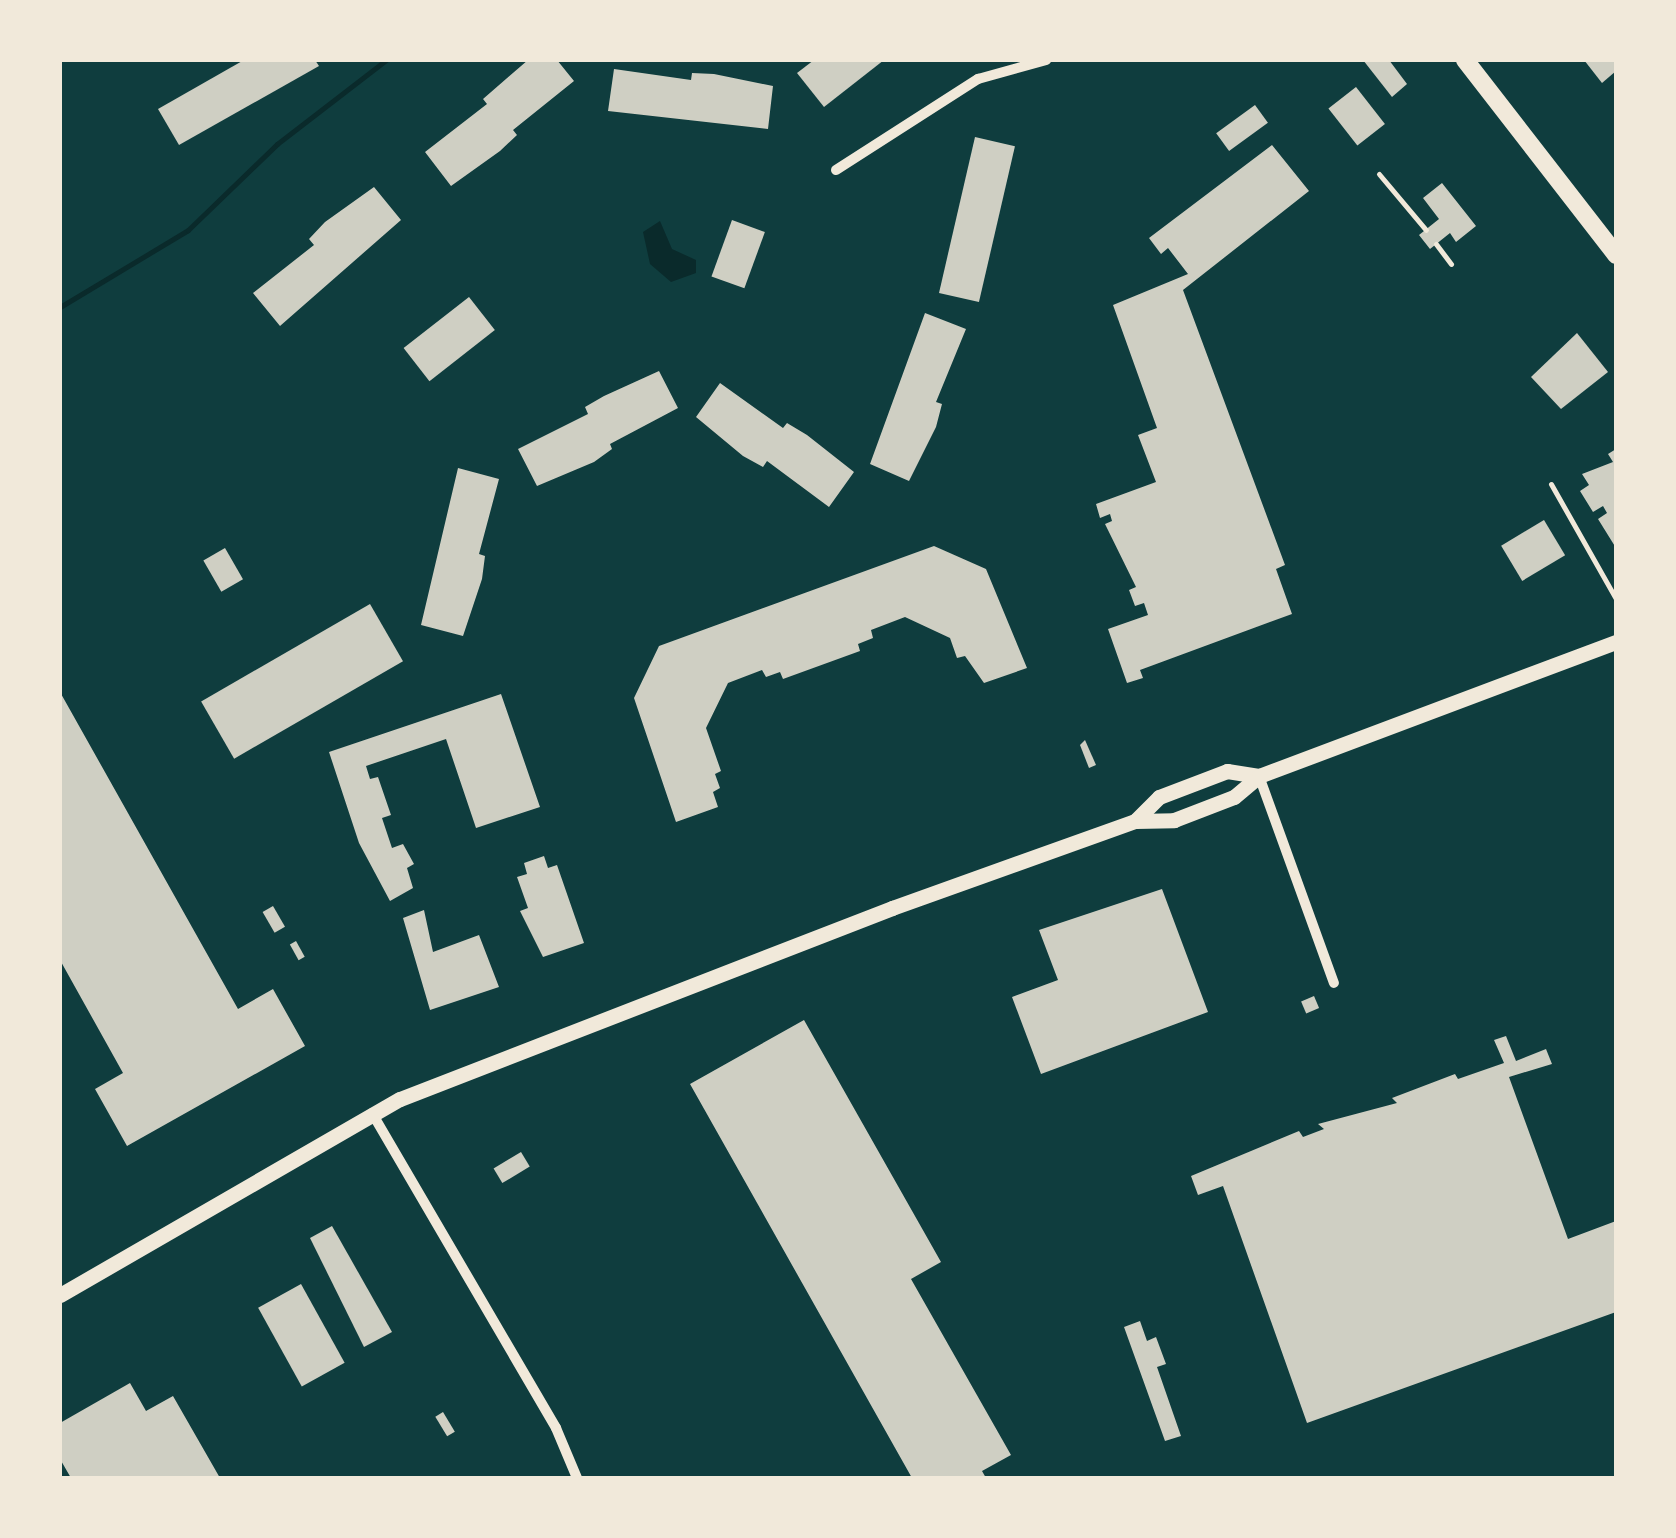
<!DOCTYPE html>
<html>
<head>
<meta charset="utf-8">
<style>
	body { margin:0 }
	#map { position:relative; width:1676px; height:1538px; overflow:hidden; background:#0f3d3e; font-family:Commissioner,sans-serif }
	div>[style] { position:absolute }
	.water>* { inset:0; background:#0a2a2b }
	.stream>* { height:5px; margin:-2.5px; padding:0 2.5px; transform-origin:2.5px; border-radius:2.5px; background:#0a2a2b }
	.building>* { inset:0; background:#cfcfc3; transform-origin:0 0 }
	.service>* { height:5px; margin:-2.5px; padding:0 2.5px; transform-origin:2.5px; border-radius:2.5px; background:#f1e9da }
	.minor>* { height:10px; margin:-5px; padding:0 5px; transform-origin:5px; border-radius:5px; background:#f1e9da }
	.secondary>* { height:15px; margin:-7.5px; padding:0 7.5px; transform-origin:7.5px; border-radius:7.5px; background:#f1e9da }
	.primary>* { height:18px; margin:-9px; padding:0 9px; transform-origin:9px; border-radius:9px; background:#f1e9da }
	span { translate:-50% -50%; white-space:nowrap; text-align:center; line-height:1.15; -webkit-text-stroke:10px #f1e9da; paint-order:stroke }
	.frame { position:absolute; inset:0; border:62px solid #f1e9da; pointer-events:none }
</style>
</head>
<body>
<div id="map">
	<div class="water">
		<div style="clip-path:polygon(660px 221px,672px 249px,696px 260px,696px 273px,671px 282px,650px 264px,643px 232px)"></div>
	</div>
	<div class="stream">
		<div style="left:60px;top:307px;width:149px;rotate:-31deg"></div>
		<div style="left:188px;top:230px;width:124px;rotate:-44deg"></div>
		<div style="left:277px;top:144px;width:138px;rotate:-37.6deg"></div>
	</div>
	<div class="building">
		<div style="clip-path:polygon(244px 60px,315px 60px,319px 66px,179px 145px,158px 109px)"></div>
		<div style="clip-path:polygon(528px 60px,557px 60px,574px 81px,513px 130px,517px 135px,500px 151px,451px 186px,425px 152px,487px 104px,483px 99px)"></div>
		<div style="clip-path:polygon(814px 60px,884px 60px,824px 107px,797px 73px)"></div>
		<div style="clip-path:polygon(1363px 60px,1389px 60px,1407px 84px,1392px 97px)"></div>
		<div style="clip-path:polygon(1584px 60px,1616px 60px,1616px 71px,1602px 83px)"></div>
		<div style="clip-path:polygon(614px 69px,691px 80px,692px 73px,714px 74px,773px 86px,768px 129px,608px 111px)"></div>
		<div style="left:1356px;top:87px;width:47px;height:35px;rotate:52deg"></div>
		<div style="left:1255px;top:105px;width:22px;height:48px;rotate:54deg"></div>
		<div style="left:975px;top:137px;width:41px;height:160px;rotate:13deg"></div>
		<div style="clip-path:polygon(1272px 145px,1309px 191px,1183px 290px,1285px 565px,1276px 569px,1292px 614px,1140px 670px,1143px 678px,1127px 683px,1108px 629px,1148px 615px,1144px 603px,1135px 606px,1129px 590px,1136px 587px,1105px 524px,1112px 521px,1110px 514px,1100px 518px,1096px 504px,1156px 482px,1138px 435px,1157px 428px,1113px 305px,1188px 274px,1168px 248px,1161px 254px,1149px 238px)"></div>
		<div style="clip-path:polygon(1442px 183px,1476px 226px,1456px 242px,1450px 233px,1430px 249px,1419px 235px,1439px 219px,1423px 198px)"></div>
		<div style="clip-path:polygon(374px 187px,401px 220px,280px 326px,253px 293px,314px 245px,309px 239px,325px 222px)"></div>
		<div style="left:732px;top:220px;width:35px;height:60px;rotate:20deg"></div>
		<div style="left:469px;top:297px;width:42px;height:83px;rotate:52deg"></div>
		<div style="clip-path:polygon(925px 313px,966px 329px,936px 402px,942px 404px,936px 427px,909px 481px,870px 464px)"></div>
		<div style="clip-path:polygon(1577px 333px,1608px 372px,1561px 409px,1531px 377px)"></div>
		<div style="clip-path:polygon(659px 371px,678px 408px,610px 444px,612px 449px,594px 462px,537px 486px,518px 449px,588px 414px,585px 407px,604px 396px)"></div>
		<div style="clip-path:polygon(720px 383px,783px 428px,787px 423px,807px 435px,854px 472px,829px 507px,767px 461px,763px 467px,743px 456px,696px 417px)"></div>
		<div style="clip-path:polygon(1616px 449px,1616px 548px,1598px 519px,1607px 513px,1603px 506px,1593px 512px,1580px 491px,1589px 485px,1582px 474px,1613px 462px,1608px 454px)"></div>
		<div style="clip-path:polygon(458px 468px,499px 479px,479px 554px,485px 556px,482px 579px,463px 636px,421px 625px)"></div>
		<div style="left:1544px;top:520px;width:41px;height:50px;rotate:59deg"></div>
		<div style="clip-path:polygon(934px 546px,986px 569px,1027px 668px,984px 683px,965px 656px,957px 658px,950px 638px,905px 617px,871px 630px,873px 638px,858px 644px,860px 651px,783px 679px,780px 672px,766px 677px,762px 670px,728px 683px,706px 728px,721px 771px,715px 774px,720px 788px,713px 792px,718px 807px,676px 822px,634px 698px,659px 646px)"></div>
		<div style="left:225px;top:548px;width:36px;height:25px;rotate:60deg"></div>
		<div style="left:370px;top:604px;width:66px;height:195px;rotate:60deg"></div>
		<div style="clip-path:polygon(60px 692px,238px 1009px,273px 989px,305px 1046px,127px 1146px,95px 1089px,123px 1073px,60px 960px)"></div>
		<div style="clip-path:polygon(501px 694px,540px 807px,476px 828px,446px 739px,366px 766px,370px 779px,378px 777px,391px 815px,382px 818px,392px 848px,403px 844px,414px 864px,407px 868px,413px 888px,390px 901px,359px 843px,329px 752px)"></div>
		<div style="clip-path:polygon(1085px 740px,1096px 765px,1089px 768px,1080px 745px)"></div>
		<div style="clip-path:polygon(544px 856px,548px 868px,557px 865px,584px 943px,543px 957px,520px 911px,528px 908px,517px 877px,527px 874px,524px 863px)"></div>
		<div style="clip-path:polygon(1162px 889px,1208px 1012px,1041px 1074px,1012px 997px,1058px 980px,1039px 930px)"></div>
		<div style="left:273px;top:906px;width:24px;height:12px;rotate:60deg"></div>
		<div style="clip-path:polygon(424px 910px,433px 952px,479px 935px,499px 987px,430px 1010px,403px 918px)"></div>
		<div style="left:296px;top:941px;width:18px;height:7px;rotate:61deg"></div>
		<div style="left:1314px;top:996px;width:13px;height:14px;rotate:67deg"></div>
		<div style="clip-path:polygon(804px 1020px,941px 1262px,911px 1279px,1011px 1455px,982px 1471px,986px 1478px,912px 1478px,690px 1084px)"></div>
		<div style="clip-path:polygon(1506px 1036px,1516px 1061px,1546px 1049px,1552px 1064px,1509px 1077px,1568px 1239px,1616px 1221px,1616px 1312px,1307px 1423px,1223px 1186px,1198px 1195px,1191px 1176px,1299px 1131px,1303px 1137px,1324px 1129px,1318px 1124px,1397px 1103px,1392px 1098px,1455px 1074px,1458px 1079px,1504px 1063px,1494px 1040px)"></div>
		<div style="left:521px;top:1152px;width:17px;height:32px;rotate:59deg"></div>
		<div style="clip-path:polygon(332px 1226px,392px 1332px,364px 1347px,310px 1238px)"></div>
		<div style="left:301px;top:1284px;width:90px;height:49px;rotate:61deg"></div>
		<div style="clip-path:polygon(1140px 1321px,1147px 1341px,1156px 1337px,1166px 1364px,1157px 1367px,1181px 1436px,1165px 1441px,1124px 1327px)"></div>
		<div style="clip-path:polygon(130px 1383px,146px 1411px,173px 1396px,220px 1478px,71px 1478px,60px 1459px,60px 1423px)"></div>
		<div style="left:443px;top:1412px;width:23px;height:9px;rotate:59deg"></div>
	</div>
	<div class="service">
		<div style="left:1379px;top:174px;width:73px;rotate:50deg"></div>
		<div style="left:1436px;top:244px;width:25px;rotate:53deg"></div>
		<div style="left:1551px;top:484px;width:132px;rotate:60.5deg"></div>
	</div>
	<div class="minor">
		<div style="left:836px;top:170px;width:169px;rotate:-32.7deg"></div>
		<div style="left:978px;top:79px;width:71px;rotate:-15.6deg"></div>
		<div style="left:1259px;top:776px;width:220px;rotate:70.1deg"></div>
		<div style="left:372px;top:1113px;width:365px;rotate:59.7deg"></div>
		<div style="left:556px;top:1428px;width:54px;rotate:67.2deg"></div>
	</div>
	<div class="secondary">
		<div style="left:1135px;top:821px;width:34px;rotate:-45deg"></div>
		<div style="left:1159px;top:797px;width:73px;rotate:-20.9deg"></div>
		<div style="left:1227px;top:771px;width:32px;rotate:9deg"></div>
		<div style="left:60px;top:1295px;width:392px;rotate:-30deg"></div>
		<div style="left:400px;top:1099px;width:528px;rotate:-21.22deg"></div>
		<div style="left:892px;top:908px;width:258px;rotate:-19.7deg"></div>
		<div style="left:1135px;top:821px;width:39px;rotate:-1deg"></div>
		<div style="left:1174px;top:820px;width:64px;rotate:-21deg"></div>
		<div style="left:1234px;top:797px;width:33px;rotate:-40deg"></div>
		<div style="left:1259px;top:776px;width:381px;rotate:-20.6deg"></div>
	</div>
	<div class="primary">
		<div style="left:1465px;top:60px;width:247px;rotate:52.2deg"></div>
	</div>
	<div class="frame"></div>
</div>
</body>
</html>
